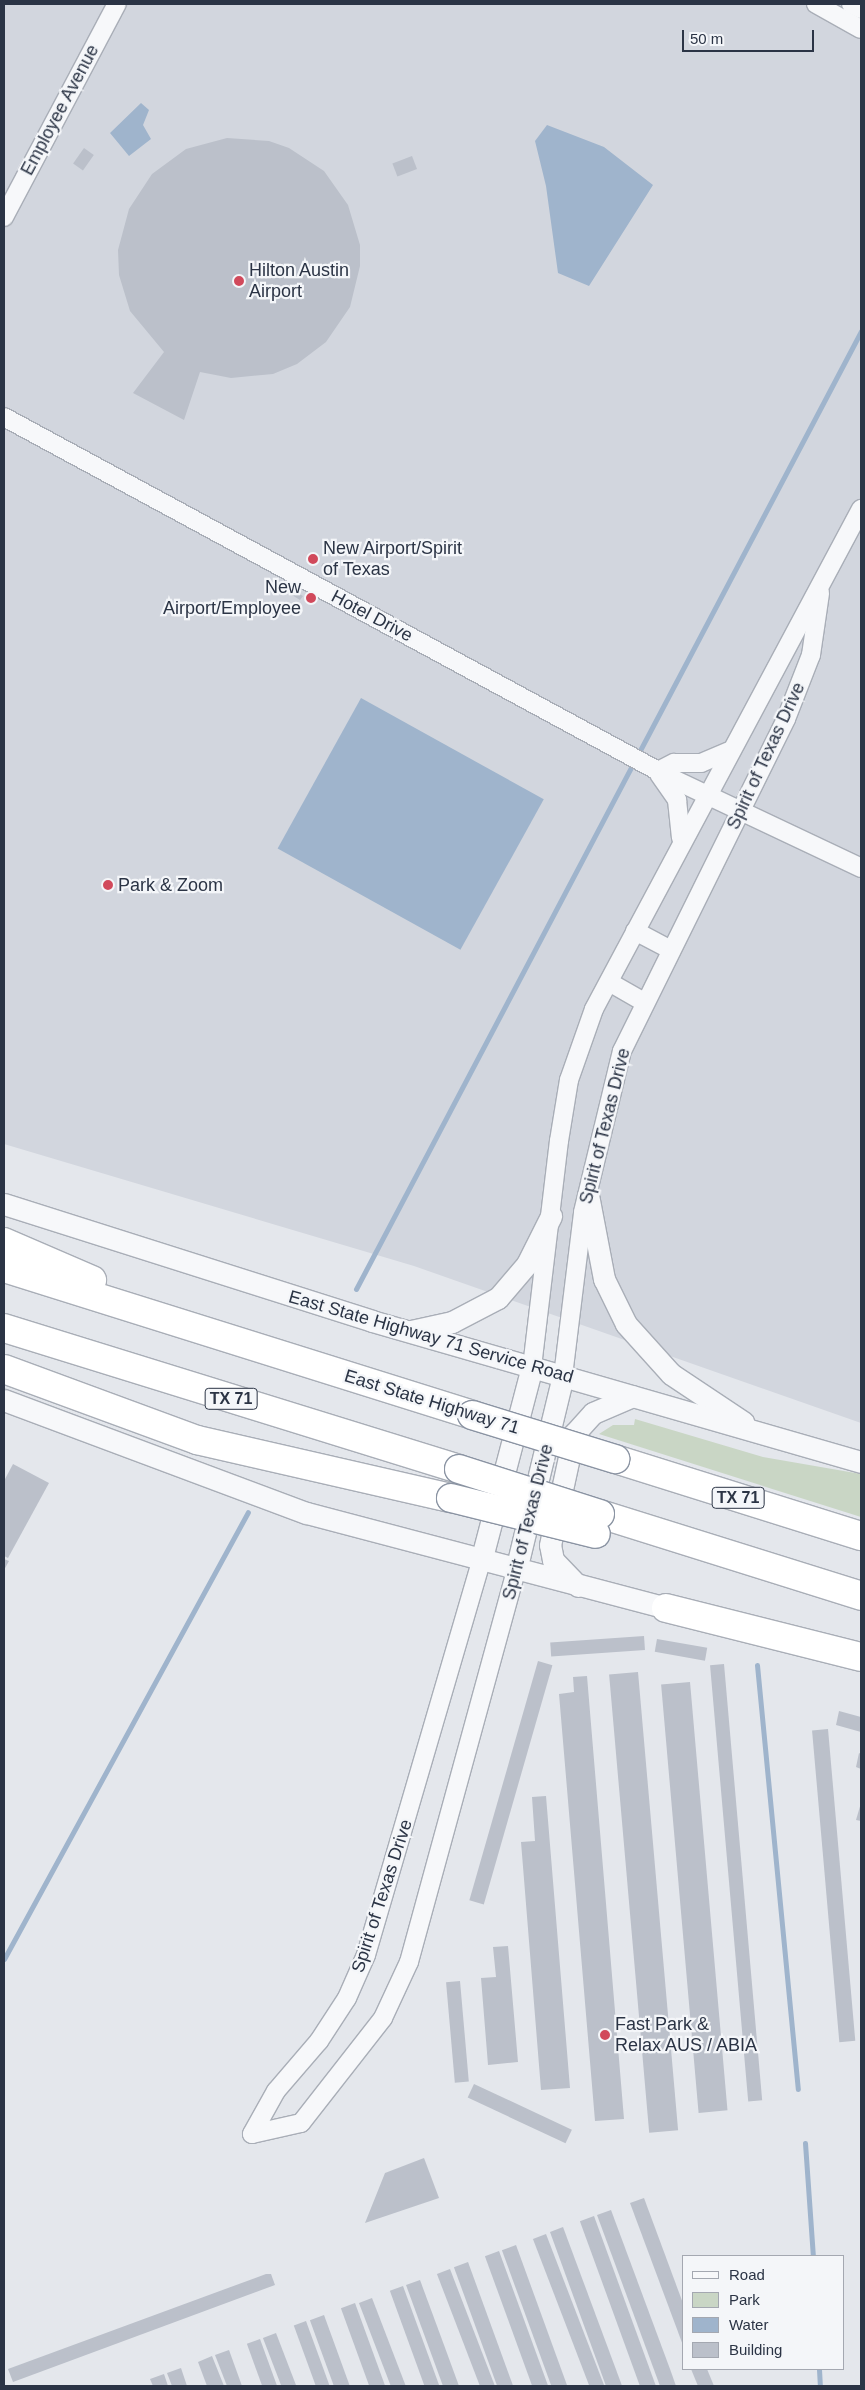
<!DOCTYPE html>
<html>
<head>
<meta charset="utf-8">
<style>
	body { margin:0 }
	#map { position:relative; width:865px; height:2390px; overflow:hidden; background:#e4e7ec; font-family:Arial,sans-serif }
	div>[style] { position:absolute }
	.built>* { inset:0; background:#d2d6de }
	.green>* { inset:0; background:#c9d6c5 }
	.water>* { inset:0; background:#9fb4cc; transform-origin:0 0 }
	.stream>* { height:5px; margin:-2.5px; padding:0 2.5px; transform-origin:2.5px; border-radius:2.5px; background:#9fb4cc }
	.building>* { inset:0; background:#bbc0ca; transform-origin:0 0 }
	.roads { filter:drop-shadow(1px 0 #a9aeb7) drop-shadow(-1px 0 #a9aeb7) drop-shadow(0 1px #a9aeb7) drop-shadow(0 -1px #a9aeb7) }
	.minor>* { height:18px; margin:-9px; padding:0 9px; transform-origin:9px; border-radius:9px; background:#f7f8fa }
	.tertiary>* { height:21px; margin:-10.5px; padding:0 10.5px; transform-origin:10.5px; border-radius:10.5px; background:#f7f8fa }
	.trunk>* { height:28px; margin:-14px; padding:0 14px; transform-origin:14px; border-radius:14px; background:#fff }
	.bridges { filter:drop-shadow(1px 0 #8b94a3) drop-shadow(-1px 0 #8b94a3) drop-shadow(0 1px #8b94a3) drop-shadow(0 -1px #8b94a3) }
	.trunk-bridge>* { height:28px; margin:-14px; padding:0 14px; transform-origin:14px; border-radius:14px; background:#fff }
	.dots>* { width:14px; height:14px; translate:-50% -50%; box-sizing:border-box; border:2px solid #f4f6f9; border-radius:50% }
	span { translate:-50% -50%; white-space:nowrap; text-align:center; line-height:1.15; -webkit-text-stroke:4.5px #f4f6f9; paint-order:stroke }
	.shield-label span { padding:1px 4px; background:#f4f6f9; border:1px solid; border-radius:4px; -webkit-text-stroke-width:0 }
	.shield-label { font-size:16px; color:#2b3445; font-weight:700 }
	.street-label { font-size:18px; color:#2b3445 }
	.poi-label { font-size:18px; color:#2b3445 }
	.left { translate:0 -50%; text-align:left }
	.right { translate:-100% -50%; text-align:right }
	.frame { position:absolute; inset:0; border:5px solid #2b3445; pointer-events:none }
	.legend { position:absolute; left:682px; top:2255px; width:162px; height:115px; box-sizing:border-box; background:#f4f6f9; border:1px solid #a4a8b1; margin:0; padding:6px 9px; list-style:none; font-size:15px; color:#2b3445 }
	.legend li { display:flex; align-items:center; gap:10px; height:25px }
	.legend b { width:25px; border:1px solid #a4a8b1 }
	.scale { position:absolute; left:682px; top:30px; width:132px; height:22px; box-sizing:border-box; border:2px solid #2b3445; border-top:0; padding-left:6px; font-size:15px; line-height:18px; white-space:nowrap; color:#2b3445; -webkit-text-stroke:4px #f4f6f9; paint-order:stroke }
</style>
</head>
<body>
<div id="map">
	<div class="built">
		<div style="clip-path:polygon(4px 4px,861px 4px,861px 1423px,414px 1266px,4px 1144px)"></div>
	</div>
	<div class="green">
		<div style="clip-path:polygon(635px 1419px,763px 1457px,861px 1474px,861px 1517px,599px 1434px,613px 1425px,634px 1425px)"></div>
	</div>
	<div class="water">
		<div style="clip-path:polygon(141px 103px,149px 110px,143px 125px,151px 139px,129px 156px,110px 133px)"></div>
		<div style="clip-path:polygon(547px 125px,604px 147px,653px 185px,589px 286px,558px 273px,546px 186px,535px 141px)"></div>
		<div style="left:361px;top:698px;width:209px;height:172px;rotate:29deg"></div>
	</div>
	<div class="stream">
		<div style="left:356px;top:1289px;width:1083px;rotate:-62.2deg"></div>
		<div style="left:757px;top:1665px;width:426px;rotate:84.5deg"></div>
		<div style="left:4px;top:1959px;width:509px;rotate:-61.37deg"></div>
		<div style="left:805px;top:2143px;width:113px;rotate:86deg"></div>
		<div style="left:819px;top:2369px;width:17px;rotate:87deg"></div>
	</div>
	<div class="building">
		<div style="clip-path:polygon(227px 138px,269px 141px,289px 148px,324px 171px,348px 205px,360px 245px,360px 266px,350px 307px,326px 342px,297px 364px,273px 374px,231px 378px,200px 372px,184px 420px,133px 393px,164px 352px,130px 311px,119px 275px,118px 250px,129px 209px,152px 174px,186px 149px)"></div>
		<div style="left:84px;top:148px;width:12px;height:19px;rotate:35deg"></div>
		<div style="left:412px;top:156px;width:14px;height:21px;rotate:69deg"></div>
		<div style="clip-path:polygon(323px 563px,332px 567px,330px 571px,321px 566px)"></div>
		<div style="clip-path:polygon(294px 591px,303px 596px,300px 600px,292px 595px)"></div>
		<div style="clip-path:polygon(13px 1464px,49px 1483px,8px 1558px,4px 1556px,4px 1481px)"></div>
		<div style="clip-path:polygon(4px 1559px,9px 1561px,4px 1570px)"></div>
		<div style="left:644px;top:1636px;width:14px;height:94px;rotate:86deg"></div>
		<div style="left:657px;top:1639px;width:51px;height:13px;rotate:10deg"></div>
		<div style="left:538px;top:1661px;width:15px;height:249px;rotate:16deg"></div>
		<div style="left:724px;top:1664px;width:438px;height:14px;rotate:85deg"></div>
		<div style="left:638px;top:1672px;width:460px;height:29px;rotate:85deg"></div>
		<div style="clip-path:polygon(587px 1676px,624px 2119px,595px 2121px,559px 1694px,574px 1692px,573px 1677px)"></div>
		<div style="left:690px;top:1682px;width:430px;height:29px;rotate:85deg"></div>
		<div style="clip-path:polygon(839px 1711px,861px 1717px,861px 1732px,836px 1725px)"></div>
		<div style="left:828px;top:1729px;width:313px;height:16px;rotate:85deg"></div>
		<div style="clip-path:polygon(859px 1753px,861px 1754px,861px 1769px,856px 1767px)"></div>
		<div style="clip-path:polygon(546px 1796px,570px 2088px,541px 2090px,521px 1842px,535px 1841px,532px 1797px)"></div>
		<div style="clip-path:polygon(861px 1803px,861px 1821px,856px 1820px)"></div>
		<div style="clip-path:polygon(508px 1946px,518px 2062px,488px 2065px,481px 1978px,496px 1977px,493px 1947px)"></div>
		<div style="left:460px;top:1981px;width:101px;height:14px;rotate:85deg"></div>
		<div style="left:474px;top:2084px;width:108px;height:15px;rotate:25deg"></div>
		<div style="clip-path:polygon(424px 2158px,439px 2198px,365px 2223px,385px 2173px)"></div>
		<div style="clip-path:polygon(644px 2198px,684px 2306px,684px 2348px,630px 2203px)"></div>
		<div style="clip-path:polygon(611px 2210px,670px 2369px,676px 2386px,660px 2386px,597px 2215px)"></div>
		<div style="left:594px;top:2216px;width:181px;height:15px;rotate:70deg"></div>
		<div style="clip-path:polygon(563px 2227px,621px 2383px,622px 2386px,606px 2386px,550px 2232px)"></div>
		<div style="left:546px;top:2234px;width:162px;height:14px;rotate:69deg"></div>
		<div style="left:516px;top:2245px;width:150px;height:15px;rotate:70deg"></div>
		<div style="left:499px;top:2251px;width:144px;height:15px;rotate:70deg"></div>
		<div style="left:468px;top:2262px;width:132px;height:15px;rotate:70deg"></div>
		<div style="left:450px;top:2269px;width:125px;height:14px;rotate:69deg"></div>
		<div style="clip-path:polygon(266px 2274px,271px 2274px,275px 2285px,13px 2382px,8px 2369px)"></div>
		<div style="clip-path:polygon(420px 2280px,444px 2345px,459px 2386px,443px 2386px,406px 2285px)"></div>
		<div style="left:403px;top:2286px;width:107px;height:14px;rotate:70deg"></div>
		<div style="left:372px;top:2298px;width:94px;height:14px;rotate:69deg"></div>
		<div style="left:355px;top:2303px;width:89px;height:15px;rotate:70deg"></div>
		<div style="left:324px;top:2315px;width:76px;height:15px;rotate:70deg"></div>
		<div style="left:306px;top:2321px;width:69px;height:13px;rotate:70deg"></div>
		<div style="left:276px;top:2333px;width:57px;height:14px;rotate:69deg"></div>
		<div style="left:260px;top:2339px;width:50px;height:14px;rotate:70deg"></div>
		<div style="clip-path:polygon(229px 2350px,242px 2386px,227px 2386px,215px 2355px)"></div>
		<div style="clip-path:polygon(212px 2356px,224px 2386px,207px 2386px,198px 2362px)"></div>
		<div style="clip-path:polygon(181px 2368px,187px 2386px,172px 2386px,167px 2373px)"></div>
		<div style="clip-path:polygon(691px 2369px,707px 2369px,714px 2386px,698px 2386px)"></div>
		<div style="clip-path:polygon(164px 2374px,168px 2386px,153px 2386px,150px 2379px)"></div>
	</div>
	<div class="roads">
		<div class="minor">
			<div style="left:816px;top:4px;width:51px;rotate:29.1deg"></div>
			<div style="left:851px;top:4px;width:11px;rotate:27deg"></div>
			<div style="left:4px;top:217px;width:241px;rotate:-62.1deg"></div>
			<div style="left:4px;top:417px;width:758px;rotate:28.42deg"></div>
			<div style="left:671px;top:778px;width:210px;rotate:25.3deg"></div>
			<div style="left:658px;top:771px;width:18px;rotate:-27deg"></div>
			<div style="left:674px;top:763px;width:27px"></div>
			<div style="left:701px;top:763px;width:30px;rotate:-23deg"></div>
			<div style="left:659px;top:774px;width:32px;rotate:55deg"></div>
			<div style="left:677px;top:800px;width:38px;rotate:84deg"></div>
			<div style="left:635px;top:931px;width:41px;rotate:27.8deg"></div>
			<div style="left:609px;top:982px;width:40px;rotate:29.7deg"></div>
			<div style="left:532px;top:1367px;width:228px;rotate:-83.2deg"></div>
			<div style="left:559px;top:1141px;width:62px;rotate:-80.7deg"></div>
			<div style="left:569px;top:1080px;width:75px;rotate:-70.6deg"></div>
			<div style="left:594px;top:1009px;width:567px;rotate:-61.9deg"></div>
			<div style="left:563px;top:1376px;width:165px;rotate:-83deg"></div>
			<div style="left:583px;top:1212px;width:166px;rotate:-76.4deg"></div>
			<div style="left:622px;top:1051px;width:370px;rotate:-63.7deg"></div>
			<div style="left:786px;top:719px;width:69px;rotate:-68.7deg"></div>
			<div style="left:811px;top:655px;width:63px;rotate:-81.7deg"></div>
			<div style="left:252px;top:2134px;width:50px;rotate:-12.7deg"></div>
			<div style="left:301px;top:2123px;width:133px;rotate:-52deg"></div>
			<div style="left:383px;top:2018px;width:62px;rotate:-65.1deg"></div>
			<div style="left:409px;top:1962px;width:406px;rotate:-74.7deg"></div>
			<div style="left:252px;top:2134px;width:49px;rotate:-60.8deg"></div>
			<div style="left:276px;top:2091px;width:66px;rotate:-49.3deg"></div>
			<div style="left:319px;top:2041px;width:51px;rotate:-56.9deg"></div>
			<div style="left:347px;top:1998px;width:47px;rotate:-66.2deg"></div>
			<div style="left:366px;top:1955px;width:410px;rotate:-73.7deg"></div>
		</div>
		<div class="tertiary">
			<div style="left:588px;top:1195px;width:86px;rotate:79.2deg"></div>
			<div style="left:604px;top:1279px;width:50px;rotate:63.9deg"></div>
			<div style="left:626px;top:1324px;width:67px;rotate:48deg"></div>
			<div style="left:671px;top:1374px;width:87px;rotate:33.7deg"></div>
			<div style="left:4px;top:1204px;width:386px;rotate:17.6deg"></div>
			<div style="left:372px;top:1321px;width:509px;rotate:16.08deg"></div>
			<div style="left:411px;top:1331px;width:42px;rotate:-12.4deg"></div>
			<div style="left:452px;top:1322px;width:52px;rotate:-27.6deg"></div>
			<div style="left:498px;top:1298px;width:45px;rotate:-49.5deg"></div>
			<div style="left:527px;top:1264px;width:54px;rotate:-63.4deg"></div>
			<div style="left:4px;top:1400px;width:323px;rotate:20.5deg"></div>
			<div style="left:307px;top:1513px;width:371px;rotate:14.8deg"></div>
			<div style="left:481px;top:1561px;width:201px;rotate:-75.3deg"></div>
			<div style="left:516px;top:1570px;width:200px;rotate:-76.4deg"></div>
			<div style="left:578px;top:1586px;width:36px;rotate:-134deg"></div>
			<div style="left:553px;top:1560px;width:15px;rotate:-101deg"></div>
			<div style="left:550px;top:1545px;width:114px;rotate:-77.8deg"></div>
			<div style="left:574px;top:1434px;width:28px;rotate:-48deg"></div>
			<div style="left:593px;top:1413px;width:43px;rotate:-23deg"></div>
		</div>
		<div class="trunk">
			<div style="left:4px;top:1242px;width:96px;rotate:23.4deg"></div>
			<div style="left:4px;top:1268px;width:491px;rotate:17.4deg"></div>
			<div style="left:4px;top:1328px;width:476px;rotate:17.2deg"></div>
			<div style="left:4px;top:1369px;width:206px;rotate:20.2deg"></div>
			<div style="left:197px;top:1440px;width:261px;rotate:12.9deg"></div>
			<div style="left:615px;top:1459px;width:258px;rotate:17.4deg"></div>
			<div style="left:600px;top:1514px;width:274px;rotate:17.4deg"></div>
			<div style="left:666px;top:1608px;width:201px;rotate:14.1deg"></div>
		</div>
	</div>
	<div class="bridges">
		<div class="trunk-bridge">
			<div style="left:472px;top:1415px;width:150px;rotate:17.1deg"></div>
			<div style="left:459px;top:1469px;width:148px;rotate:17.7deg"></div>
			<div style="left:451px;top:1498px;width:149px;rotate:13.9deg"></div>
		</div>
	</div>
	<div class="dots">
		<div style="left:239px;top:281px;background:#d1495b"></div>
		<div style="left:313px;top:559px;background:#d1495b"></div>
		<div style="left:311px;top:598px;background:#d1495b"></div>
		<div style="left:108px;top:885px;background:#d1495b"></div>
		<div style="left:605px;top:2035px;background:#d1495b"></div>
	</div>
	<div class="shield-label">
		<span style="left:231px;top:1399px">TX 71</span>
		<span style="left:738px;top:1498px">TX 71</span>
	</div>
	<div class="street-label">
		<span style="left:60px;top:110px;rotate:-62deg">Employee Avenue</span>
		<span style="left:372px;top:616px;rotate:28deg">Hotel Drive</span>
		<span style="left:766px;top:756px;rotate:-65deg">Spirit of Texas Drive</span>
		<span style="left:605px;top:1126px;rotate:-76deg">Spirit of Texas Drive</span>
		<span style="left:431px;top:1337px;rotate:16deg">East State Highway 71 Service Road</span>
		<span style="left:432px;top:1402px;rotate:17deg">East State Highway 71</span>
		<span style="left:528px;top:1522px;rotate:-76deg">Spirit of Texas Drive</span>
		<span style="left:382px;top:1896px;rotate:-72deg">Spirit of Texas Drive</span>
	</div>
	<div class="poi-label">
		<span class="left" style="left:249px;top:281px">Hilton Austin<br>Airport</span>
		<span class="left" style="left:323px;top:559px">New Airport/Spirit<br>of Texas</span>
		<span class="right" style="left:301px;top:598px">New<br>Airport/Employee</span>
		<span class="left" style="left:118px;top:885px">Park &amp; Zoom</span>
		<span class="left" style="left:615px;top:2035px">Fast Park &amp;<br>Relax AUS / ABIA</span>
	</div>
	<div class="frame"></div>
	<ul class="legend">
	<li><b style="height:6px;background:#f7f8fa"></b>Road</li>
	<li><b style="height:14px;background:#c9d6c5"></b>Park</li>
	<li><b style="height:14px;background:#9fb4cc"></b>Water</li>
	<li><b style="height:14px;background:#bbc0ca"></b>Building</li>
	</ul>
	<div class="scale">50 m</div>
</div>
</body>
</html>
